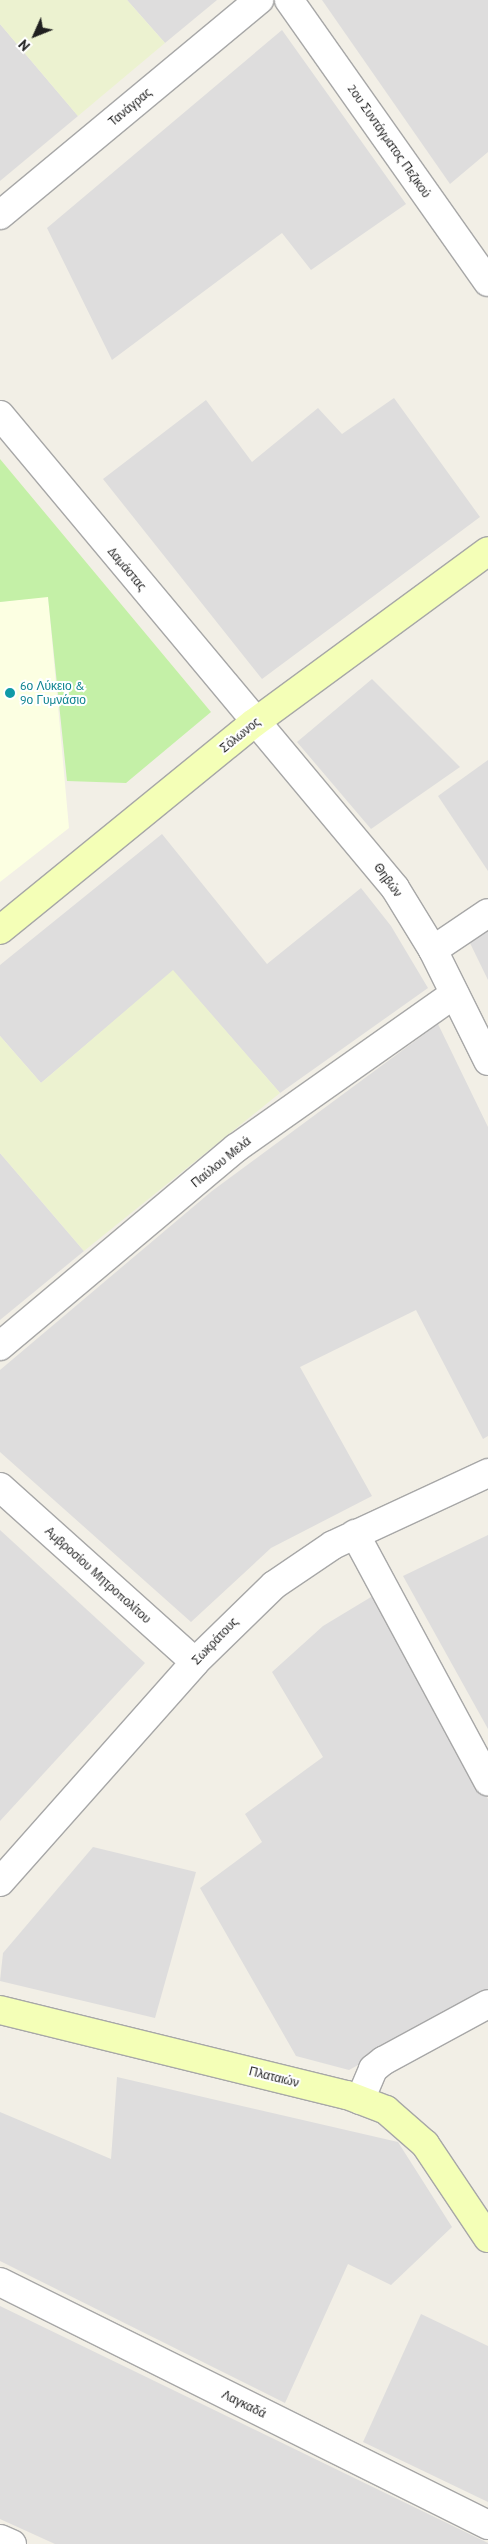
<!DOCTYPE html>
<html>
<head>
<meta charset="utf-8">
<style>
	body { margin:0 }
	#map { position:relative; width:488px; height:2544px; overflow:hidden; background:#f2efe6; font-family:"PT Sans",sans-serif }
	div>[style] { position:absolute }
	.residential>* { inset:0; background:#dedddd }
	.education>* { inset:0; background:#fcffe2 }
	.farmland>* { inset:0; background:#ecf2d0 }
	.grass>* { inset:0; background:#c4f0a7 }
	.roads { filter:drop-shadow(1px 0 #a7a7a7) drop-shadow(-1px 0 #a7a7a7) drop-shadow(0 1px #a7a7a7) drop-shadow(0 -1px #a7a7a7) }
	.street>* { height:28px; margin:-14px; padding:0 14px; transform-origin:14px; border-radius:14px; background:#fff }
	.secondary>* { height:28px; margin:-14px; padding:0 14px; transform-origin:14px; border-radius:14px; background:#f4ffb7 }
	.dots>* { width:14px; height:14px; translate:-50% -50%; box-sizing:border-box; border:2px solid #fff; border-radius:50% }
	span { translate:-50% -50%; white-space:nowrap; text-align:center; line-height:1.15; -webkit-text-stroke:4px #fff; paint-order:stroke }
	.street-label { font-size:12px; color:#202020 }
	.culture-label { font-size:12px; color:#0d838f }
	.left { translate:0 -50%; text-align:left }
	.north { position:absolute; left:10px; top:10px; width:50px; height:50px; -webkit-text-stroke:4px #fff; paint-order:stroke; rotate:226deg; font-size:14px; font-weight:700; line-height:20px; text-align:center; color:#202020 }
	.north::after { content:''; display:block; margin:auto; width:18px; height:22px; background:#202020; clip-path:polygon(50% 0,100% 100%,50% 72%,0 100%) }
</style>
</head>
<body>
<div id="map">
	<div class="residential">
		<div style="clip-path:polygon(127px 0,217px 0,165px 43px)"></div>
		<div style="clip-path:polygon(322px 0,488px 0,488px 152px,450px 184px)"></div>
		<div style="clip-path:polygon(0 24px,78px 116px,0 181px)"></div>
		<div style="clip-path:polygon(282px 30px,406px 204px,311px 270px,282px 233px,112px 360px,47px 228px)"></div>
		<div style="clip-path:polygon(394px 398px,480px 517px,262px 679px,103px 479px,206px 400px,252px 462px,318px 408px,342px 434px)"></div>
		<div style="clip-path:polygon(372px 679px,460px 767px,371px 829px,297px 742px)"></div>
		<div style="clip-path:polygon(488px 760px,488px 871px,438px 796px)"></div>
		<div style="clip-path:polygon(162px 834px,267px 964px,361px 888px,391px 926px,428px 988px,280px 1093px,173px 971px,41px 1083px,0 1036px,0 965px)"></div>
		<div style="clip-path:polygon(488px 928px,488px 980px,469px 941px)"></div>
		<div style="clip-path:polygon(438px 1024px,488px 1127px,488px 1436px,483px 1439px,416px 1310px,300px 1367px,372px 1496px,271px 1548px,191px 1622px,0 1452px,0 1370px,212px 1191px)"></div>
		<div style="clip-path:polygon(0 1153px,84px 1251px,0 1320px)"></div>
		<div style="clip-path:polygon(0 1530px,145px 1663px,0 1821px)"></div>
		<div style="clip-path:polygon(488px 1535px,488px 1729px,403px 1576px)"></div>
		<div style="clip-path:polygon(376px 1594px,488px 1799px,488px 1994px,349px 2070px,296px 2056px,200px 1888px,262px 1842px,245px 1814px,323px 1757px,272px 1672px,323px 1626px)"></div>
		<div style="clip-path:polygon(93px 1847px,196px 1872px,155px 2018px,0 1981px,3px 1953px)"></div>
		<div style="clip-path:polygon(117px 2077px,398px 2142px,452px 2227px,391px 2285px,348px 2264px,285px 2403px,0 2261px,0 2112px,111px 2159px)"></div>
		<div style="clip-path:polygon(0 2306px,488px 2543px,488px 2544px,55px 2544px,0 2519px)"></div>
		<div style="clip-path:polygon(421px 2314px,488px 2346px,488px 2502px,363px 2442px)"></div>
	</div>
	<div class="education">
		<div style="clip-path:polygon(48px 596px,69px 828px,0 882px,0 602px)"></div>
	</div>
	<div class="farmland">
		<div style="clip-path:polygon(0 0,127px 0,165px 43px,78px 116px,0 24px)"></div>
		<div style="clip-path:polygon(173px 970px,280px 1093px,84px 1251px,0 1153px,0 1036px,41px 1083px)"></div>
	</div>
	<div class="grass">
		<div style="clip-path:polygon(0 459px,211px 712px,126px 783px,67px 781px,48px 597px,0 602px)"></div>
	</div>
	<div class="roads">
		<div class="street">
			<div style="left:289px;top:0;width:345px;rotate:54.8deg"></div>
			<div style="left:0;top:215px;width:337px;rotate:-39.7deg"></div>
			<div style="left:0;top:415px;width:616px;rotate:50.13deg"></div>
			<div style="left:395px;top:888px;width:73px;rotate:58.5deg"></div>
			<div style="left:433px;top:950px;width:124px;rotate:63.6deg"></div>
			<div style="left:433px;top:950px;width:66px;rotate:-33.9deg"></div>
			<div style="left:0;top:1346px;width:308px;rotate:-40deg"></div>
			<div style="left:236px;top:1148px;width:267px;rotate:-35.2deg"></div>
			<div style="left:0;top:1487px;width:262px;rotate:41.9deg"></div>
			<div style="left:355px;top:1534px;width:281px;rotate:61.7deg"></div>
			<div style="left:0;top:1882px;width:294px;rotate:-48.4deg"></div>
			<div style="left:195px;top:1662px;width:110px;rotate:-44.3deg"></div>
			<div style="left:274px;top:1585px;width:71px;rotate:-34.1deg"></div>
			<div style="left:333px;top:1545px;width:171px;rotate:-24.9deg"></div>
			<div style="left:360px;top:2100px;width:34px;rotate:-67deg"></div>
			<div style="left:373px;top:2069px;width:13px;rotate:-39deg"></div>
			<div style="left:383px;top:2061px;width:119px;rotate:-28.5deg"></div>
			<div style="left:0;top:2282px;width:545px;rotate:26.47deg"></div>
			<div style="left:0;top:2539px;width:13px;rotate:23deg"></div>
		</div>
		<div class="secondary">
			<div style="left:0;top:930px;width:328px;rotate:-39.2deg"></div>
			<div style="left:254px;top:723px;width:290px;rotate:-36.3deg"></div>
			<div style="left:0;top:2010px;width:357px;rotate:13.8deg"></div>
			<div style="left:347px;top:2095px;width:42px;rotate:21deg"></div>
			<div style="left:386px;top:2110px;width:52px;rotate:41.1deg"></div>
			<div style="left:425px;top:2144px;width:113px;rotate:56.2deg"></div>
		</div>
	</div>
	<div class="dots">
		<div style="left:10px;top:693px;background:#0f9aa8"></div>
	</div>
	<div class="street-label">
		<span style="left:130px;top:107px;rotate:-40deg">Τανάγρας</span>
		<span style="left:389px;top:141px;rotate:55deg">2ου Συντάγματος Πεζικού</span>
		<span style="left:127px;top:569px;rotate:50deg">Δαμάστας</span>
		<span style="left:240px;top:735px;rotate:-39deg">Σόλωνος</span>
		<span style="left:388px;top:880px;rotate:54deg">Θηβών</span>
		<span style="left:221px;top:1162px;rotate:-39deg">Παύλου Μελά</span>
		<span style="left:98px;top:1575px;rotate:42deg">Αμβροσίου Μητροπολίτου</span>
		<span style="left:215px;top:1641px;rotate:-46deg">Σωκράτους</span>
		<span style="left:274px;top:2077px;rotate:14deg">Πλαταιών</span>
		<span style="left:244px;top:2404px;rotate:26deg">Λαγκαδά</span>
	</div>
	<div class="culture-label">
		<span class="left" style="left:20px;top:693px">6ο Λύκειο &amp;<br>9ο Γυμνάσιο</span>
	</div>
	<div class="north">N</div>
</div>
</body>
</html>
